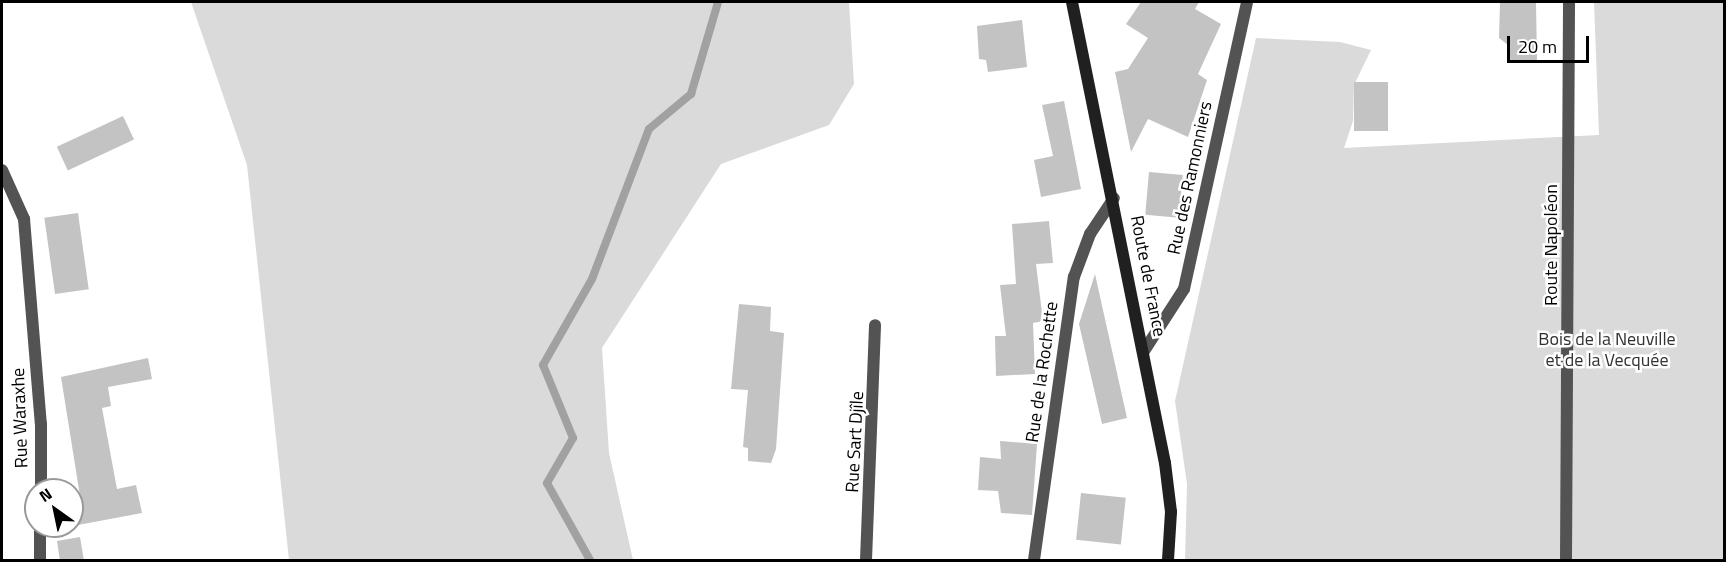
<!DOCTYPE html>
<html>
<head>
<meta charset="utf-8">
<style>
	body { margin:0 }
	#map { position:relative; width:1726px; height:562px; overflow:hidden; background:#fff; font-family:"Titillium Web",sans-serif }
	div>[style] { position:absolute }
	.green>* { inset:0; background:#dadada }
	.stream>* { height:8px; margin:-4px; padding:0 4px; transform-origin:4px; border-radius:4px; background:#a1a1a1 }
	.building>* { inset:0; background:#c3c3c3; transform-origin:0 0 }
	.street>* { height:12px; margin:-6px; padding:0 6px; transform-origin:6px; border-radius:6px; background:#535353 }
	.secondary>* { height:12px; margin:-6px; padding:0 6px; transform-origin:6px; border-radius:6px; background:#202020 }
	span { translate:-50% -50%; white-space:nowrap; text-align:center; line-height:1.15; -webkit-text-stroke:5px #fff; paint-order:stroke }
	.street-label { font-size:18px; color:#000 }
	.park-label { font-size:18px; color:#313131 }
	.frame { position:absolute; inset:0; border:3px solid #000; pointer-events:none }
	.north { position:absolute; left:24px; top:478px; width:60px; height:60px; box-sizing:border-box; background:#fff; border:2px solid #999; border-radius:50%; rotate:327deg; font-size:16px; font-weight:700; line-height:24px; text-align:center; color:#000 }
	.north::after { content:''; display:block; margin:auto; width:21px; height:27px; background:#000; clip-path:polygon(50% 0,100% 100%,50% 72%,0 100%) }
	.scale { position:absolute; left:1507px; top:36px; width:82px; height:27px; box-sizing:border-box; border:3px solid #000; border-top:0; padding-left:8px; font-size:18px; line-height:21px; white-space:nowrap; color:#000; -webkit-text-stroke:4px #fff; paint-order:stroke }
</style>
</head>
<body>
<div id="map">
	<div class="green">
		<div style="clip-path:polygon(191px 2px,849px 2px,854px 84px,829px 125px,721px 164px,602px 348px,609px 453px,633px 560px,289px 560px,247px 165px)"></div>
		<div style="clip-path:polygon(1594px 2px,1724px 2px,1724px 560px,1185px 560px,1187px 484px,1175px 401px,1256px 38px,1340px 42px,1371px 50px,1354px 85px,1353px 121px,1344px 148px,1599px 135px)"></div>
	</div>
	<div class="stream">
		<div style="left:590px;top:560px;width:88px;rotate:-119.2deg"></div>
		<div style="left:547px;top:483px;width:52px;rotate:-60deg"></div>
		<div style="left:573px;top:438px;width:79px;rotate:-112.3deg"></div>
		<div style="left:543px;top:365px;width:99px;rotate:-60.3deg"></div>
		<div style="left:592px;top:279px;width:160px;rotate:-69.2deg"></div>
		<div style="left:649px;top:129px;width:55px;rotate:-39.8deg"></div>
		<div style="left:691px;top:94px;width:96px;rotate:-73.6deg"></div>
	</div>
	<div class="building">
		<div style="clip-path:polygon(1141px 2px,1199px 2px,1195px 9px,1221px 24px,1198px 74px,1207px 80px,1188px 137px,1148px 119px,1131px 152px,1115px 72px,1128px 69px,1148px 38px,1126px 24px)"></div>
		<div style="clip-path:polygon(1500px 2px,1536px 2px,1537px 61px,1509px 61px,1508px 45px,1499px 38px)"></div>
		<div style="clip-path:polygon(1022px 20px,1027px 67px,988px 72px,986px 60px,979px 59px,977px 26px)"></div>
		<div style="left:1388px;top:82px;width:49px;height:34px;rotate:90deg"></div>
		<div style="clip-path:polygon(1064px 101px,1081px 189px,1041px 197px,1034px 160px,1053px 156px,1042px 105px)"></div>
		<div style="left:123px;top:116px;width:26px;height:73px;rotate:65deg"></div>
		<div style="left:1149px;top:172px;width:34px;height:43px;rotate:5deg"></div>
		<div style="left:78px;top:213px;width:77px;height:34px;rotate:82deg"></div>
		<div style="clip-path:polygon(1049px 221px,1053px 263px,1036px 264px,1043px 321px,1033px 323px,1035px 374px,996px 376px,995px 336px,1006px 336px,1000px 285px,1016px 284px,1012px 224px)"></div>
		<div style="clip-path:polygon(1095px 274px,1127px 418px,1102px 424px,1079px 324px)"></div>
		<div style="clip-path:polygon(739px 304px,771px 307px,770px 331px,784px 333px,776px 449px,771px 463px,748px 461px,748px 448px,743px 447px,748px 390px,731px 389px)"></div>
		<div style="clip-path:polygon(148px 358px,152px 379px,108px 387px,111px 406px,102px 408px,117px 489px,136px 485px,142px 513px,78px 525px,73px 498px,80px 496px,61px 377px)"></div>
		<div style="clip-path:polygon(1000px 441px,1037px 444px,1032px 515px,1001px 513px,998px 491px,978px 490px,980px 457px,1001px 459px)"></div>
		<div style="left:1081px;top:493px;width:45px;height:47px;rotate:6deg"></div>
		<div style="clip-path:polygon(80px 537px,84px 561px,60px 561px,57px 541px)"></div>
	</div>
	<div class="street">
		<div style="left:2px;top:170px;width:54px;rotate:65.8deg"></div>
		<div style="left:24px;top:219px;width:206px;rotate:85.3deg"></div>
		<div style="left:41px;top:424px;width:66px;rotate:90deg"></div>
		<div style="left:1144px;top:351px;width:74px;rotate:-57.2deg"></div>
		<div style="left:1184px;top:289px;width:294px;rotate:-77.6deg"></div>
		<div style="left:40px;top:560px;width:34px;rotate:-90deg"></div>
		<div style="left:866px;top:560px;width:235px;rotate:-87.8deg"></div>
		<div style="left:1034px;top:560px;width:286px;rotate:-82deg"></div>
		<div style="left:1074px;top:277px;width:46px;rotate:-69.6deg"></div>
		<div style="left:1090px;top:234px;width:43px;rotate:-56.3deg"></div>
		<div style="left:1566px;top:560px;width:558px;rotate:-89.69deg"></div>
	</div>
	<div class="secondary">
		<div style="left:1072px;top:2px;width:470px;rotate:78.6deg"></div>
		<div style="left:1165px;top:463px;width:49px;rotate:83deg"></div>
		<div style="left:1171px;top:512px;width:48px;rotate:93.6deg"></div>
	</div>
	<div class="street-label">
		<span style="left:1190px;top:178px;rotate:-78deg">Rue des Ramonniers</span>
		<span style="left:1551px;top:245px;rotate:-90deg">Route Napoléon</span>
		<span style="left:1148px;top:276px;rotate:79deg">Route de France</span>
		<span style="left:1042px;top:372px;rotate:-82deg">Rue de la Rochette</span>
		<span style="left:20px;top:418px;rotate:-92deg">Rue Waraxhe</span>
		<span style="left:855px;top:442px;rotate:-87deg">Rue Sart Djîle</span>
	</div>
	<div class="park-label">
		<span style="left:1607px;top:350px">Bois de la Neuville<br>et de la Vecquée</span>
	</div>
	<div class="frame"></div>
	<div class="north">N</div>
	<div class="scale">20 m</div>
</div>
</body>
</html>
